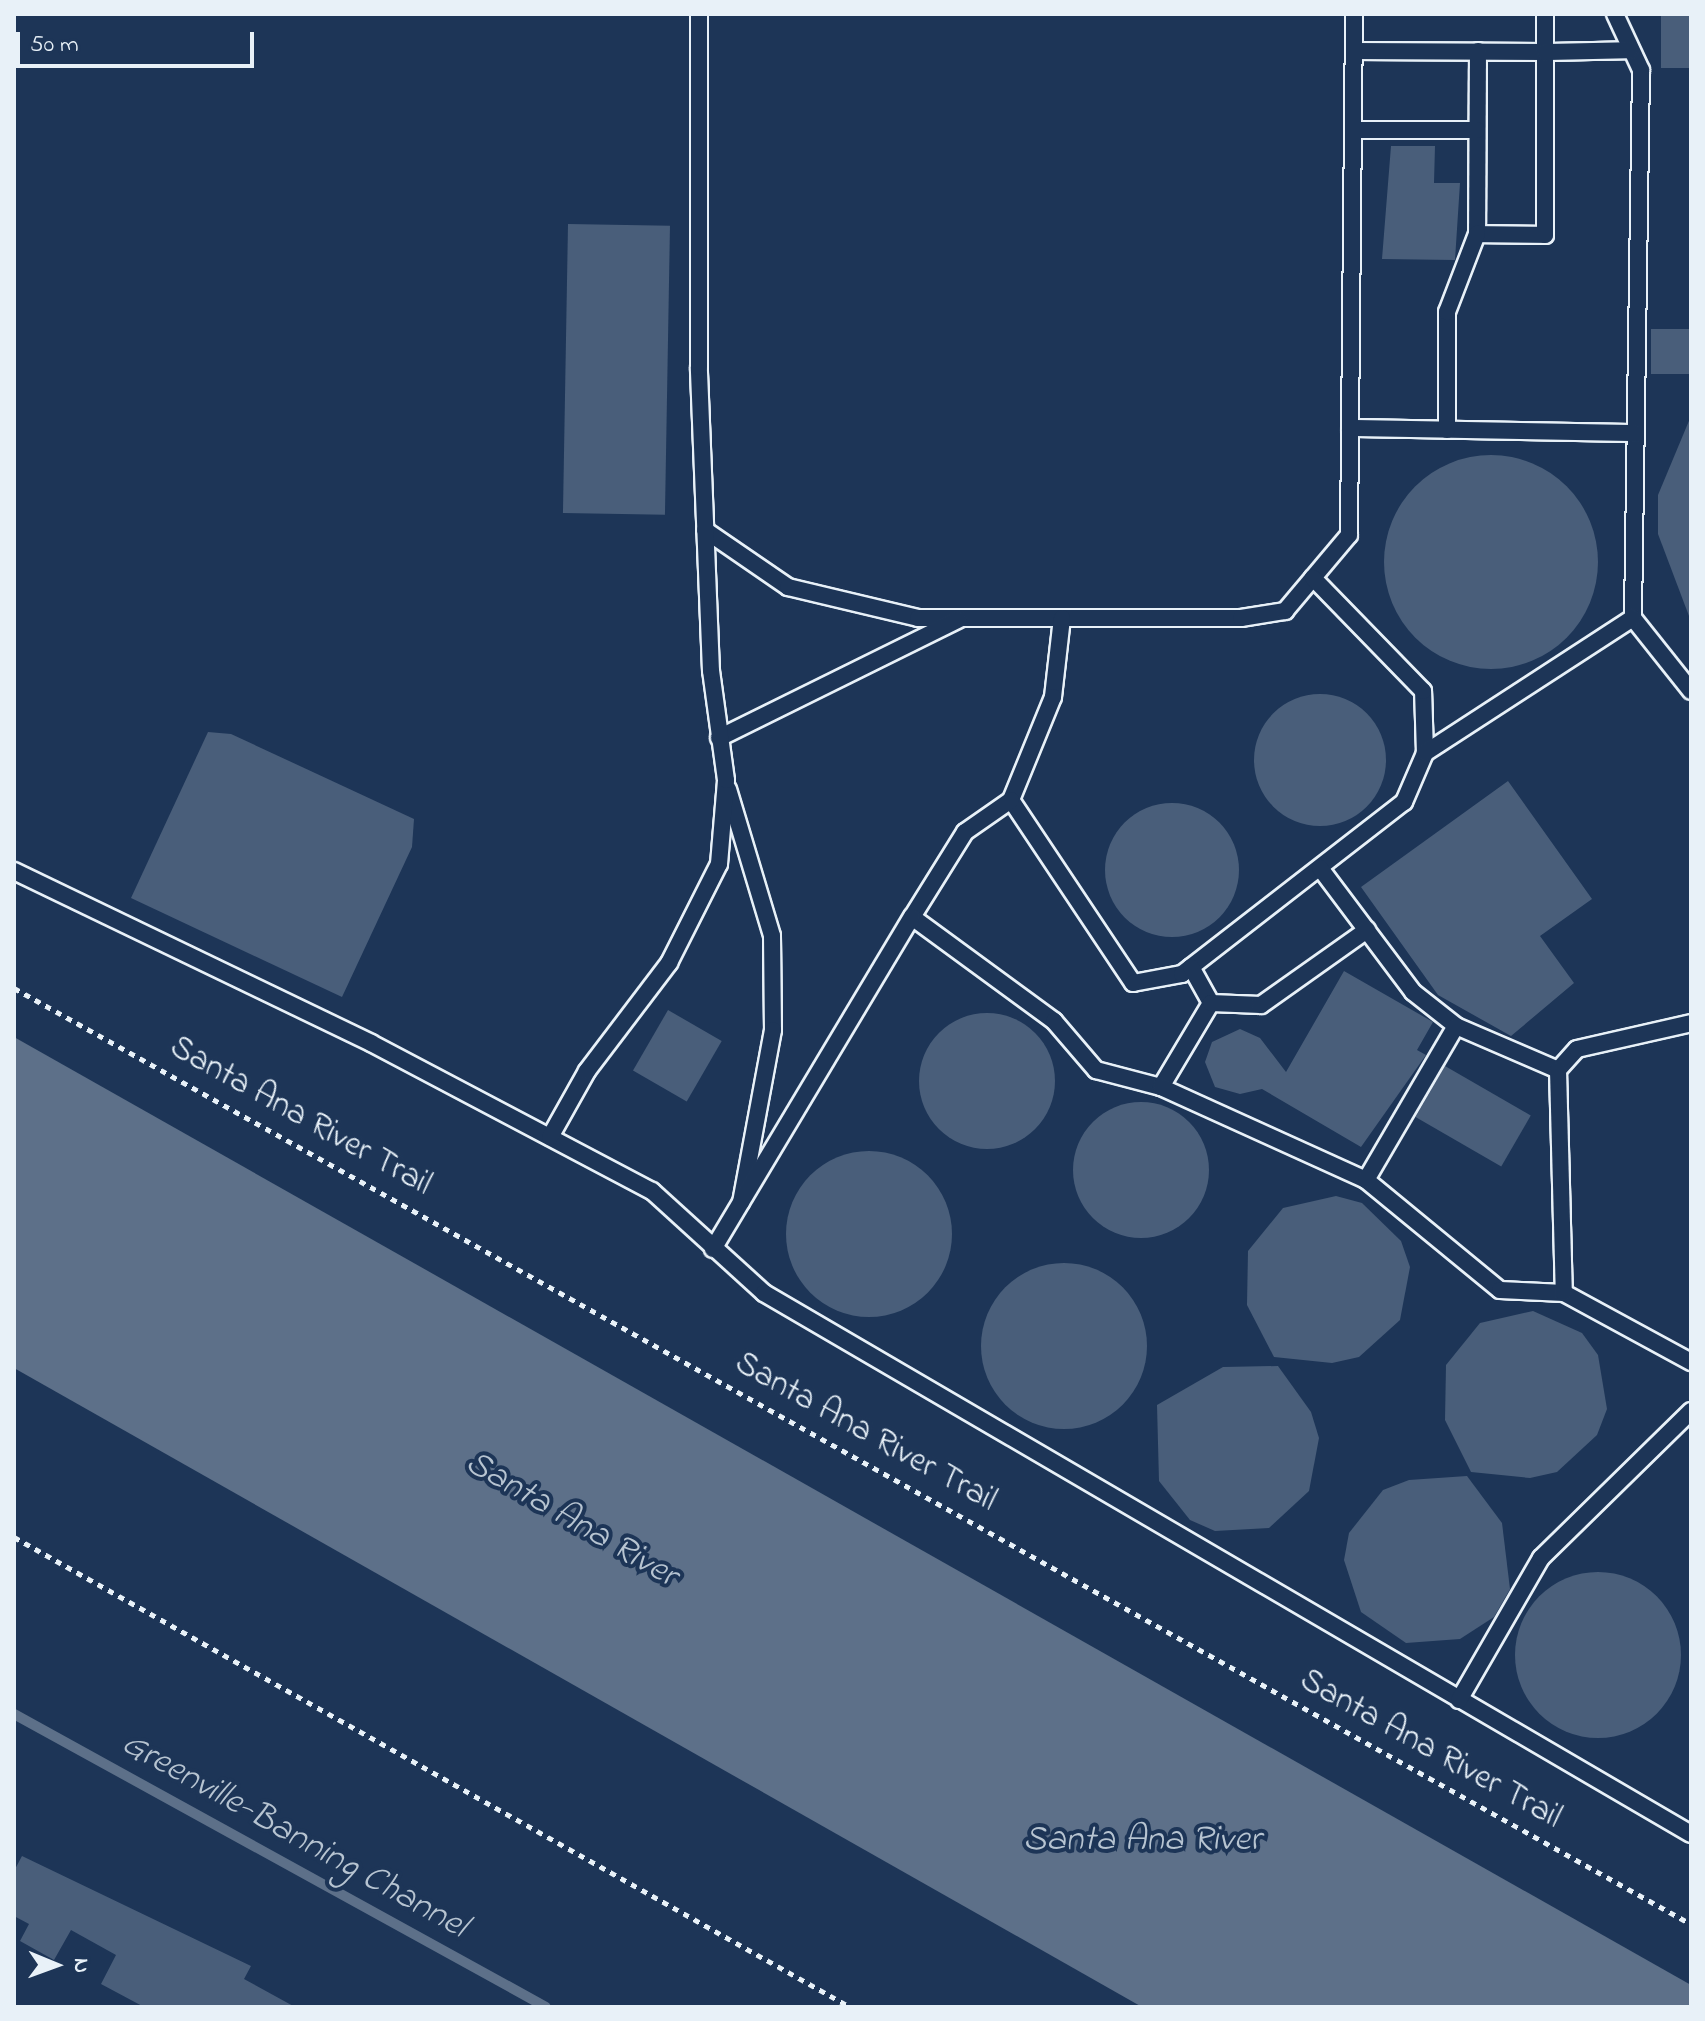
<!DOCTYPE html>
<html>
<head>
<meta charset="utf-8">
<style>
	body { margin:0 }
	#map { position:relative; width:1705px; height:2021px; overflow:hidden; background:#1d3557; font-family:"Indie Flower",sans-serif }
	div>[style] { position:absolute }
	.water>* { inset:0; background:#5d7089 }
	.stream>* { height:10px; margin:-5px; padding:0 5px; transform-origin:5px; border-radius:5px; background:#5d7089 }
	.building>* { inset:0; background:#495e7a; transform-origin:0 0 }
	.round { border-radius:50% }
	.path>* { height:5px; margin-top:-2.5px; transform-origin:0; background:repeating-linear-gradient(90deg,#e8f1f8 0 6px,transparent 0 12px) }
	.roads { filter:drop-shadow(2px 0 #e8f1f8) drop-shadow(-2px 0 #e8f1f8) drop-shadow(0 2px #e8f1f8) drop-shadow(0 -2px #e8f1f8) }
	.lane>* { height:16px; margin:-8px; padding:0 8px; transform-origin:8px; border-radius:8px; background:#1d3557 }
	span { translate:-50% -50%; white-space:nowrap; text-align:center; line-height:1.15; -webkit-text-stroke:8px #1d3557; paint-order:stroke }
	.street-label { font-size:34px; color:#e8f1f8 }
	.water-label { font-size:36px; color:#b7c4d1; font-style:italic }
	.frame { position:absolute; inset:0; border:16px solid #e8f1f8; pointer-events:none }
	.north { position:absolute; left:16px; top:1925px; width:80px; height:80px; -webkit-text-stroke:6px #1d3557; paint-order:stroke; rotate:91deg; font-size:22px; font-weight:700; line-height:32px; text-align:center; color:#e8f1f8 }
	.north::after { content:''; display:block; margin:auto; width:28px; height:36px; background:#e8f1f8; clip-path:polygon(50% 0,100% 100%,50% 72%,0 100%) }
	.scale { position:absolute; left:16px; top:32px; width:238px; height:36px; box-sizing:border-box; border:4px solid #e8f1f8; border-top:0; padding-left:10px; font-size:24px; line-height:28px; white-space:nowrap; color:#e8f1f8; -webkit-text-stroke:6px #1d3557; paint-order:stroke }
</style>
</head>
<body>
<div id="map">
	<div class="water">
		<div style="clip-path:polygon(14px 1037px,1691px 1985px,1691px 2007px,1142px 2007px,14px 1368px)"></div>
	</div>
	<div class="stream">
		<div style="left:14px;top:1714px;width:607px;rotate:28.84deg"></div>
	</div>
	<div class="building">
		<div style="left:1661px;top:14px;width:30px;height:54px"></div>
		<div style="clip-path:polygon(1391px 146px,1435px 146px,1434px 183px,1460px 183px,1455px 260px,1382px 259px)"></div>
		<div style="left:568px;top:224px;width:102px;height:289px;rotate:1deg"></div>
		<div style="left:1651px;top:329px;width:40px;height:45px"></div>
		<div style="clip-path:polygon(1691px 416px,1691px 616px,1689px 616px,1658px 534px,1658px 495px)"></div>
		<div class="round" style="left:1384px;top:455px;width:214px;height:214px"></div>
		<div class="round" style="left:1254px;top:694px;width:132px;height:132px"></div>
		<div style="clip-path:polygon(208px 732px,231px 734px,414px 819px,412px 847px,342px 997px,131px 898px)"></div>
		<div style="clip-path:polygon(1508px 781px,1592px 899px,1540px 936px,1574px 983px,1511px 1036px,1438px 995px,1361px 887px)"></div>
		<div class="round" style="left:1105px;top:803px;width:134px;height:134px"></div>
		<div style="clip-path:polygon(1344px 971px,1433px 1022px,1417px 1050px,1426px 1055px,1361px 1147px,1262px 1089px,1240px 1094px,1215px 1087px,1205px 1062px,1212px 1042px,1240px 1029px,1260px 1038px,1286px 1072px)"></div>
		<div style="left:668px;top:1010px;width:62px;height:70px;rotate:30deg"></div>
		<div class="round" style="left:919px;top:1013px;width:136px;height:136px"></div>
		<div style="left:1445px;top:1066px;width:99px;height:59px;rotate:30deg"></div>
		<div class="round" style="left:1073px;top:1102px;width:136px;height:136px"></div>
		<div class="round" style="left:786px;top:1151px;width:166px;height:166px"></div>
		<div style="clip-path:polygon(1336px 1196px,1362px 1203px,1401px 1241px,1410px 1267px,1400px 1320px,1359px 1357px,1332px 1363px,1274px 1357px,1247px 1305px,1248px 1251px,1283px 1208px)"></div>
		<div class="round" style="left:981px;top:1263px;width:166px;height:166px"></div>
		<div style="clip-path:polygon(1533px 1311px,1582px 1333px,1598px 1355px,1607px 1409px,1597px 1435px,1557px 1472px,1530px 1478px,1471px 1472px,1445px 1420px,1446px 1365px,1480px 1323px)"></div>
		<div style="clip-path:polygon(1278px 1366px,1311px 1412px,1319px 1438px,1309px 1491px,1269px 1528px,1215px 1531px,1190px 1520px,1159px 1481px,1157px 1405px,1223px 1367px)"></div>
		<div style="clip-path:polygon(1467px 1476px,1502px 1523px,1510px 1589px,1494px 1617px,1460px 1639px,1406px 1643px,1361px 1612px,1344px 1560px,1349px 1533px,1383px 1490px,1409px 1480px)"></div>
		<div class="round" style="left:1515px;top:1572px;width:166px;height:166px"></div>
		<div style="clip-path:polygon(22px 1856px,251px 1966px,244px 1979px,295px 2007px,144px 2007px,101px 1984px,116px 1955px,71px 1930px,54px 1960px,20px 1941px,29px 1924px,14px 1916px,14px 1871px)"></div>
	</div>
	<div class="path">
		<div style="left:14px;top:988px;width:1921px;rotate:29.17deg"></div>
		<div style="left:14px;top:1537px;width:959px;rotate:29.34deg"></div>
	</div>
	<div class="roads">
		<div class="lane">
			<div style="left:1615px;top:14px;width:62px;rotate:65.1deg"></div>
			<div style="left:1641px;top:70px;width:548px;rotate:90.84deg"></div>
			<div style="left:1633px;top:618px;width:93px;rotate:51.5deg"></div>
			<div style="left:1354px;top:51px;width:191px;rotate:0.3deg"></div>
			<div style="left:1545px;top:52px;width:38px;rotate:-90deg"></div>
			<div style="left:1478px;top:51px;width:183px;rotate:90.3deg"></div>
			<div style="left:1477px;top:234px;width:68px;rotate:0.8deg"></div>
			<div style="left:1545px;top:235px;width:183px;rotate:-90deg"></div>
			<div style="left:1545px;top:52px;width:85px;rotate:-1.3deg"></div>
			<div style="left:1353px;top:130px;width:124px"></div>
			<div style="left:1350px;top:428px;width:286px;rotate:1deg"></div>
			<div style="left:1447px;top:430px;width:118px;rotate:-90deg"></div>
			<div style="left:1447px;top:312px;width:84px;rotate:-69deg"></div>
			<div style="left:705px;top:530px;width:101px;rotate:34.5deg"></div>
			<div style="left:788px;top:587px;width:134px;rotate:13.4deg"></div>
			<div style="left:918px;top:618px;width:323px"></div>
			<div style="left:1241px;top:618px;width:45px;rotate:-9deg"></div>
			<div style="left:1285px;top:611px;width:99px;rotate:-49.9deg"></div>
			<div style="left:1349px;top:535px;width:521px;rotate:-89.45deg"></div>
			<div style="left:1062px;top:618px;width:80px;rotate:96.5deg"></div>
			<div style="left:1053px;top:697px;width:111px;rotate:112.2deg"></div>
			<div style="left:1011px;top:800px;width:220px;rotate:56.3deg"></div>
			<div style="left:1133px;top:983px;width:50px;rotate:-10.4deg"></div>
			<div style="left:1182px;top:974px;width:281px;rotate:-37.8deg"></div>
			<div style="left:1404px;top:802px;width:53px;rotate:-66.8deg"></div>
			<div style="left:1425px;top:753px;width:62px;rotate:-91.8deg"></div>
			<div style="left:1423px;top:691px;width:158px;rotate:-134.2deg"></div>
			<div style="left:719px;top:738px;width:267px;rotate:-26.3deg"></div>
			<div style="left:1425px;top:753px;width:248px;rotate:-33deg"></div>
			<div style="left:728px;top:789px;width:153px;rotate:73.3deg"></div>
			<div style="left:772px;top:936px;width:94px;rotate:89.4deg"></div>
			<div style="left:773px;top:1030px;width:175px;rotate:100.5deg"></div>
			<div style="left:1011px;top:800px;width:56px;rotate:145.2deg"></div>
			<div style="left:965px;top:832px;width:100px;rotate:121.9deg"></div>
			<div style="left:912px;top:917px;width:176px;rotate:36.2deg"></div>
			<div style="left:1054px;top:1021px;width:65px;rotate:49.4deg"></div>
			<div style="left:1096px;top:1070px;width:67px;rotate:14.7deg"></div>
			<div style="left:1320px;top:868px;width:155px;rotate:53.1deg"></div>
			<div style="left:1413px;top:992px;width:55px;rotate:38.3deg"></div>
			<div style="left:1456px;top:1026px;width:111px;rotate:23.3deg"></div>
			<div style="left:1558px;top:1070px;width:28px;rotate:-48deg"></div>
			<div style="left:1577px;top:1049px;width:117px;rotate:-12.8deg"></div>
			<div style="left:14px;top:871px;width:396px;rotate:25.7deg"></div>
			<div style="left:371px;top:1043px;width:318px;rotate:27.8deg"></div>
			<div style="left:652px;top:1191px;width:151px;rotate:42.3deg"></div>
			<div style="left:764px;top:1293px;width:1073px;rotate:30.27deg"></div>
			<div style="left:1191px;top:967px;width:41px;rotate:60.9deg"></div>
			<div style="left:1211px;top:1003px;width:98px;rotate:120.8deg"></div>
			<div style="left:1161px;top:1087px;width:225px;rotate:24.4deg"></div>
			<div style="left:1366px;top:1180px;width:173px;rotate:39.4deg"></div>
			<div style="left:1500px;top:1290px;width:64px;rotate:2.7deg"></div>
			<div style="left:1564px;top:1293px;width:145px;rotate:28.5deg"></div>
			<div style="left:1211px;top:1003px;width:50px;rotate:2.3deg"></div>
			<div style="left:1261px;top:1005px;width:130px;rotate:-35.3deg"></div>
			<div style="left:1558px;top:1070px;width:223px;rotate:88.5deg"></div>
			<div style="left:550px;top:1137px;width:76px;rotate:-60.7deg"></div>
			<div style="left:587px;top:1071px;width:136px;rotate:-52.8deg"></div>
			<div style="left:669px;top:963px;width:111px;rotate:-63.2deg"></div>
			<div style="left:719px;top:864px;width:84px;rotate:-85.2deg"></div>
			<div style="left:726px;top:780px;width:110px;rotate:-97.8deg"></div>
			<div style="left:711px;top:671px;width:304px;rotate:-92.3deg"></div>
			<div style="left:699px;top:367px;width:353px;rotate:-90deg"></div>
			<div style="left:1366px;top:1180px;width:178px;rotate:-59.7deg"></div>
			<div style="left:713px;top:1249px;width:387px;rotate:-59.1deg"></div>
			<div style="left:1459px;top:1700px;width:164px;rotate:-60deg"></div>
			<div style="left:1541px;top:1558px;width:210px;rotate:-44.4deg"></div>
		</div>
	</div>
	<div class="street-label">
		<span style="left:300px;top:1117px;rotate:29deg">Santa Ana River Trail</span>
		<span style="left:865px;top:1433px;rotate:29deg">Santa Ana River Trail</span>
		<span style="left:1430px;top:1750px;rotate:29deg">Santa Ana River Trail</span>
	</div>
	<div class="water-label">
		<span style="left:571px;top:1520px;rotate:30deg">Santa Ana River</span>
		<span style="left:294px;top:1836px;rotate:29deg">Greenville-Banning Channel</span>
		<span style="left:1142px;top:1841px">Santa Ana River</span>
	</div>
	<div class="frame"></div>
	<div class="north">N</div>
	<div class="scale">50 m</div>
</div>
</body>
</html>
